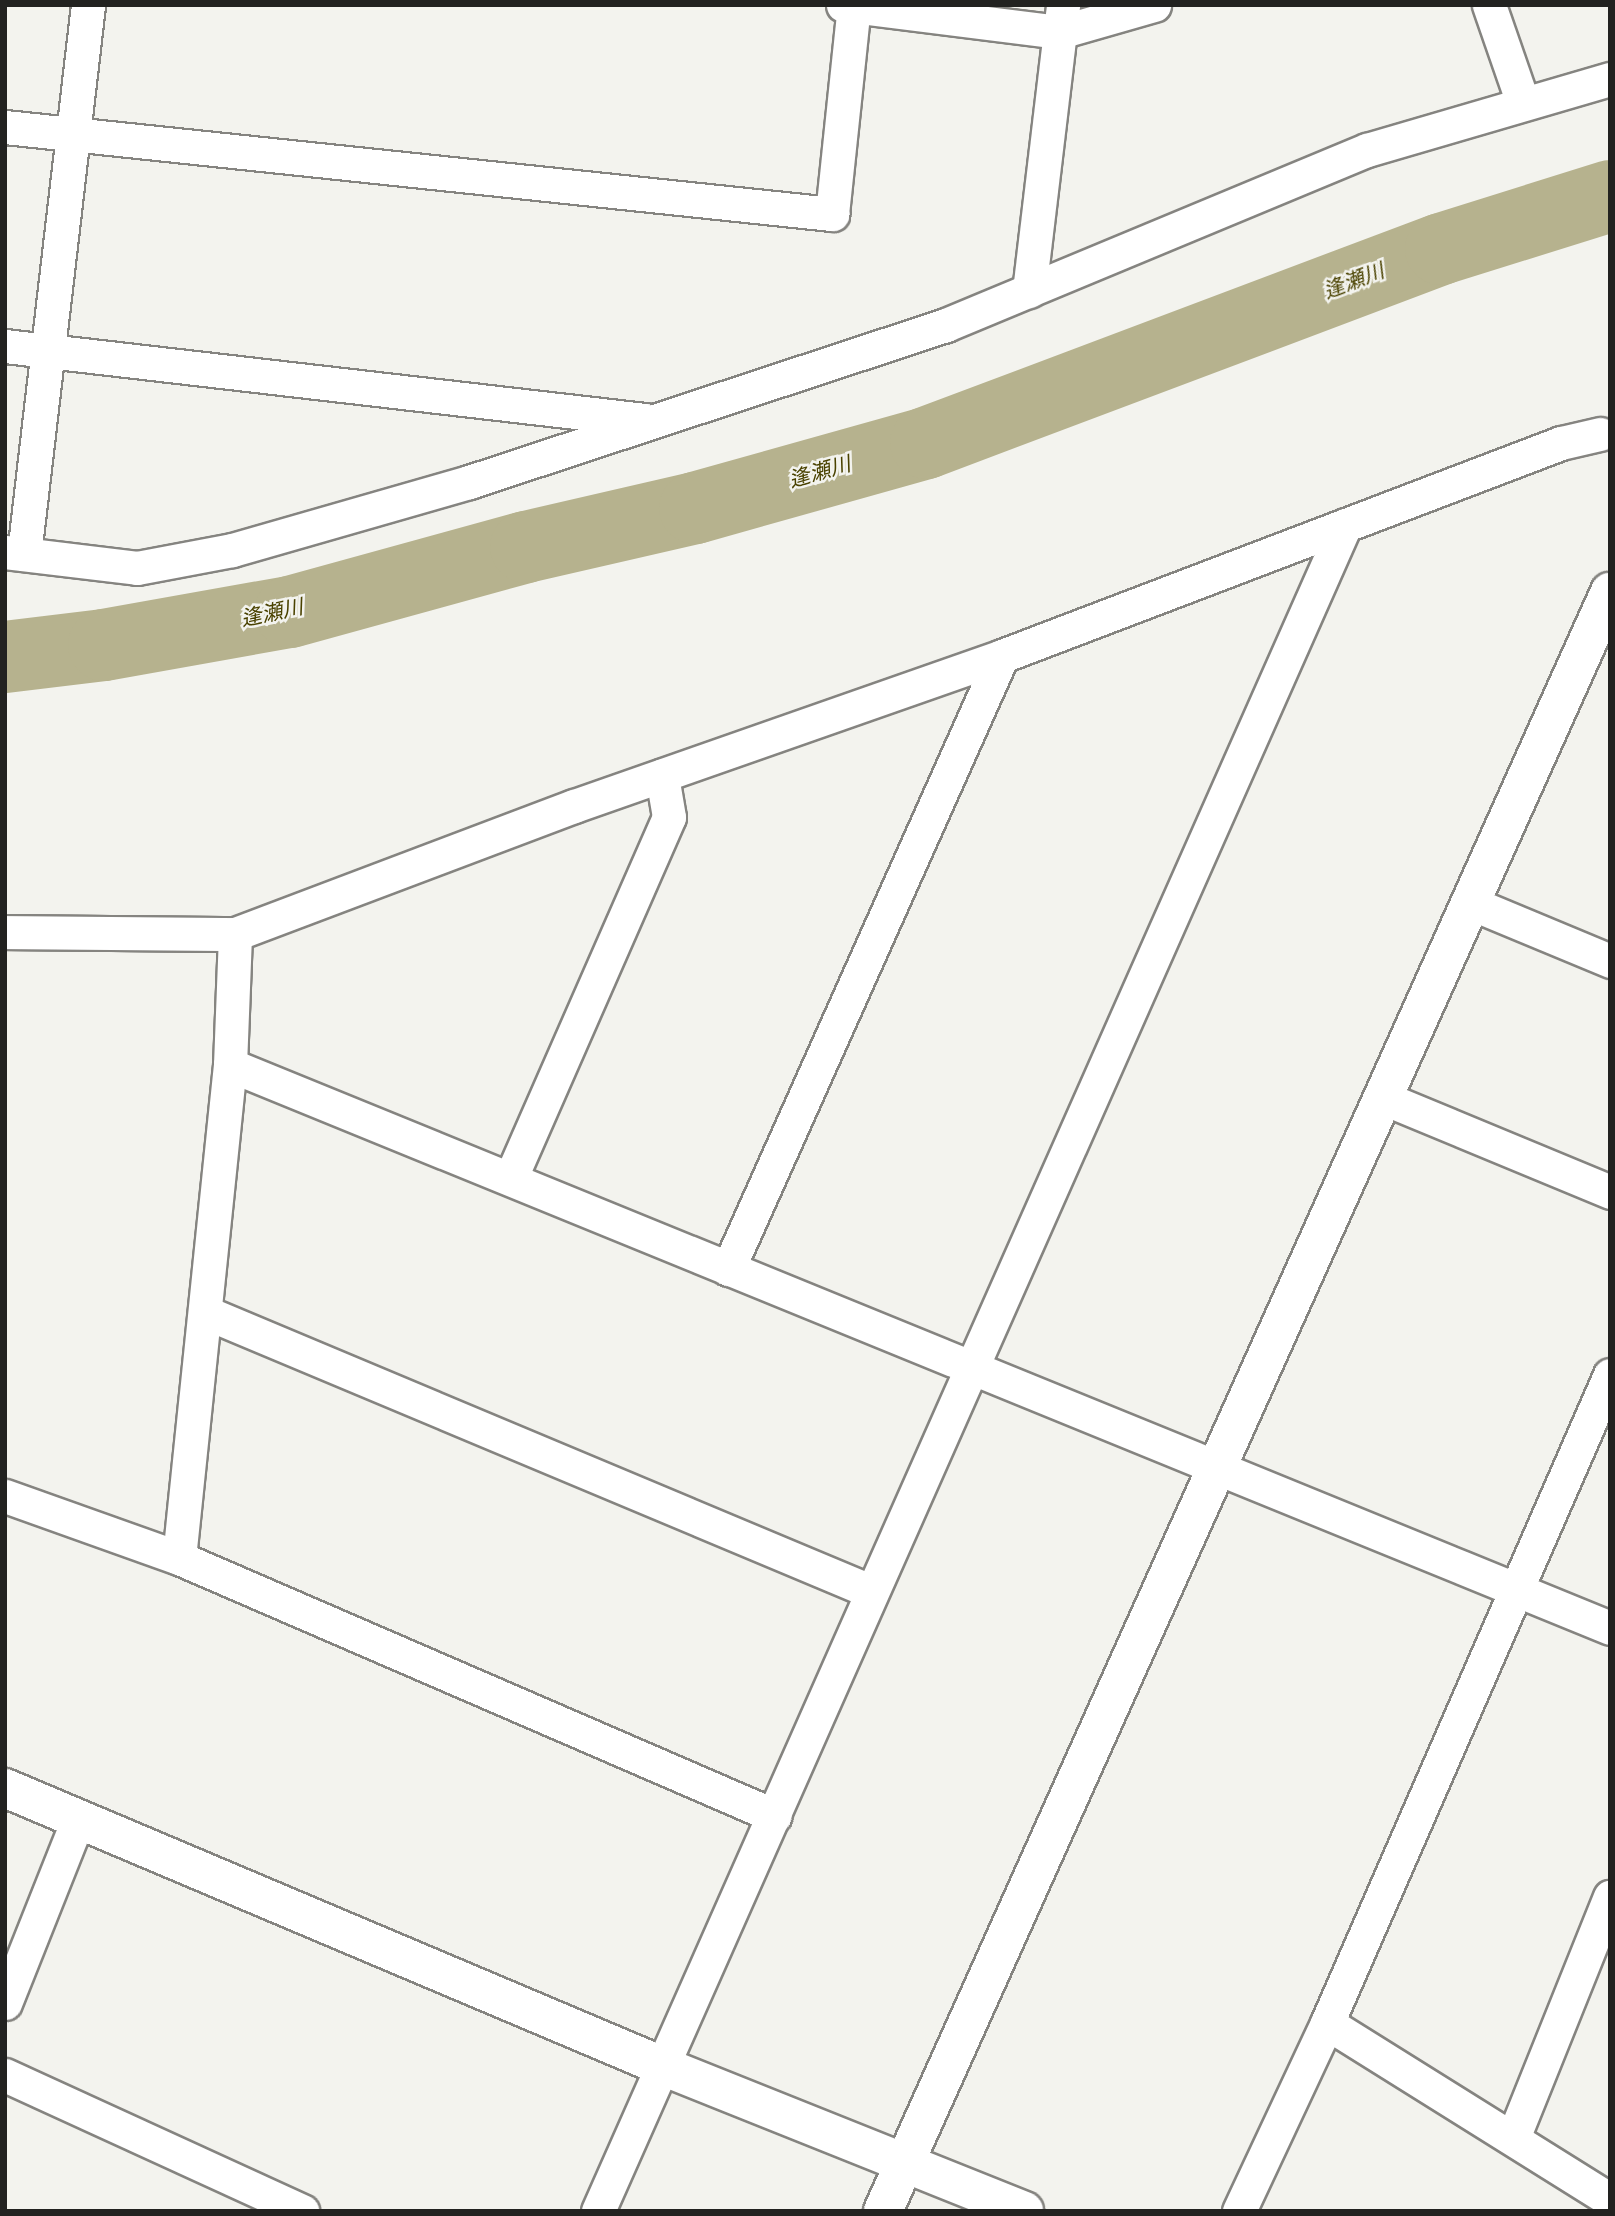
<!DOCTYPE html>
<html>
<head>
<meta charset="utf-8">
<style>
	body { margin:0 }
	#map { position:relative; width:1615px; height:2216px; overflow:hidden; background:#f3f3ee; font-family:"Sofia Sans Condensed","Noto Sans JP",sans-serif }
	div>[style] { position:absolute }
	.river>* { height:72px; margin:-36px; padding:0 36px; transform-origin:36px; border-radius:36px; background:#b6b28e }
	.roads { filter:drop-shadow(2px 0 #858480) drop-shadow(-2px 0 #858480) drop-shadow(0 2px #858480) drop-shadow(0 -2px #858480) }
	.minor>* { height:33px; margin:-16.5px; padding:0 16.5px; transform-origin:16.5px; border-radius:16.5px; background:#fff }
	.tertiary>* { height:38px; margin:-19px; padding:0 19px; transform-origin:19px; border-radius:19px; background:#fff }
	span { translate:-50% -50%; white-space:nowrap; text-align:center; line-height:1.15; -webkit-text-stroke:5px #f3f3ee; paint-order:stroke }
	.water-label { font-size:21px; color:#4a4200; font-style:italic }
	.frame { position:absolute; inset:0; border:7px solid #222220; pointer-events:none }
</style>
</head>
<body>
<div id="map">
	<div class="river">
		<div style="left:5px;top:657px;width:100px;rotate:-6.9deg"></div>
		<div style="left:104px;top:645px;width:189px;rotate:-10.1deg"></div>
		<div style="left:290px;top:612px;width:245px;rotate:-15.4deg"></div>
		<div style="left:526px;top:547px;width:173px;rotate:-13deg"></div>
		<div style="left:695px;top:508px;width:240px;rotate:-15.7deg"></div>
		<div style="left:926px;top:443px;width:550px;rotate:-20.64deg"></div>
		<div style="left:1441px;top:249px;width:177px;rotate:-17.4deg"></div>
	</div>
	<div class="roads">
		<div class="minor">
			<div style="left:843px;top:5px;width:219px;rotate:7.1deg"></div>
			<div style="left:1060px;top:32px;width:98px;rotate:-16deg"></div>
			<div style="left:1489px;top:5px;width:104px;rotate:70.9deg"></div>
			<div style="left:5px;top:127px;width:832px;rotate:6.01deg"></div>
			<div style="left:832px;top:214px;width:209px;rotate:-84deg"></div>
			<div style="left:1029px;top:291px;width:288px;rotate:-83.2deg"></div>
			<div style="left:5px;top:346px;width:644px;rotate:6.6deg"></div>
			<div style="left:5px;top:552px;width:133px;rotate:6.9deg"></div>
			<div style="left:137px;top:568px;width:97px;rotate:-10.7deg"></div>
			<div style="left:232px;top:550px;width:247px;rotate:-16deg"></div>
			<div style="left:469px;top:482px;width:502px;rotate:-18.22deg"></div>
			<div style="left:946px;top:325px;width:456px;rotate:-22.6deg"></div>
			<div style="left:1367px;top:150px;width:253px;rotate:-16.3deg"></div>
			<div style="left:24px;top:554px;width:553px;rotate:-83.35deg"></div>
			<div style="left:1471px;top:903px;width:151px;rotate:22.6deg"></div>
			<div style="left:5px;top:932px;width:230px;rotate:0.5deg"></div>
			<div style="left:235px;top:934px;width:362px;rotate:-20.7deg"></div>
			<div style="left:574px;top:806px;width:454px;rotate:-19.3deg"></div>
			<div style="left:1002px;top:656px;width:598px;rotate:-20.86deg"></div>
			<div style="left:1561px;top:443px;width:40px;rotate:-13deg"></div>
			<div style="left:230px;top:1065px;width:1490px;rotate:22.19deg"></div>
			<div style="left:1386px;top:1099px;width:243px;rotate:22.5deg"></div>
			<div style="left:511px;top:1177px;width:393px;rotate:-66.3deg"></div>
			<div style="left:669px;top:817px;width:42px;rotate:-99.7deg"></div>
			<div style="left:728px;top:1269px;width:671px;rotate:-65.92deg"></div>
			<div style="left:207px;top:1313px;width:719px;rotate:22.75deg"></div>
			<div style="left:5px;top:1496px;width:185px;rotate:19.6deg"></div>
			<div style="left:179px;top:1558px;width:649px;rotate:23.41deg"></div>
			<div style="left:179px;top:1558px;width:496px;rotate:-84.1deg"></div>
			<div style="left:230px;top:1065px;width:131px;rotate:-87.8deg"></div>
			<div style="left:5px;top:2003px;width:195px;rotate:-68.3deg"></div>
			<div style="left:1327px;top:2023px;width:334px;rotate:32deg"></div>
			<div style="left:5px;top:2075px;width:327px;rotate:24.6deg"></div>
			<div style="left:1513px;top:2138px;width:260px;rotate:-68.1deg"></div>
			<div style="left:598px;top:2211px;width:1844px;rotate:-66.1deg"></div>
			<div style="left:1239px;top:2211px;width:208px;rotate:-64.9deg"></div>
			<div style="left:1327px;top:2023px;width:707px;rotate:-66.41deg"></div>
		</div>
		<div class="tertiary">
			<div style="left:5px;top:1788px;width:713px;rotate:22.93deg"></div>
			<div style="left:662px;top:2066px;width:390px;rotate:21.8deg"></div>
			<div style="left:883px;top:2211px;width:1775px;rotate:-65.82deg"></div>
		</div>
	</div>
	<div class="water-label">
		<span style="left:1354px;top:282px;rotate:-21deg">逢瀬川</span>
		<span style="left:820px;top:473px;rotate:-16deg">逢瀬川</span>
		<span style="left:272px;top:614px;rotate:-12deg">逢瀬川</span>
	</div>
	<div class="frame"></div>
</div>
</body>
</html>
